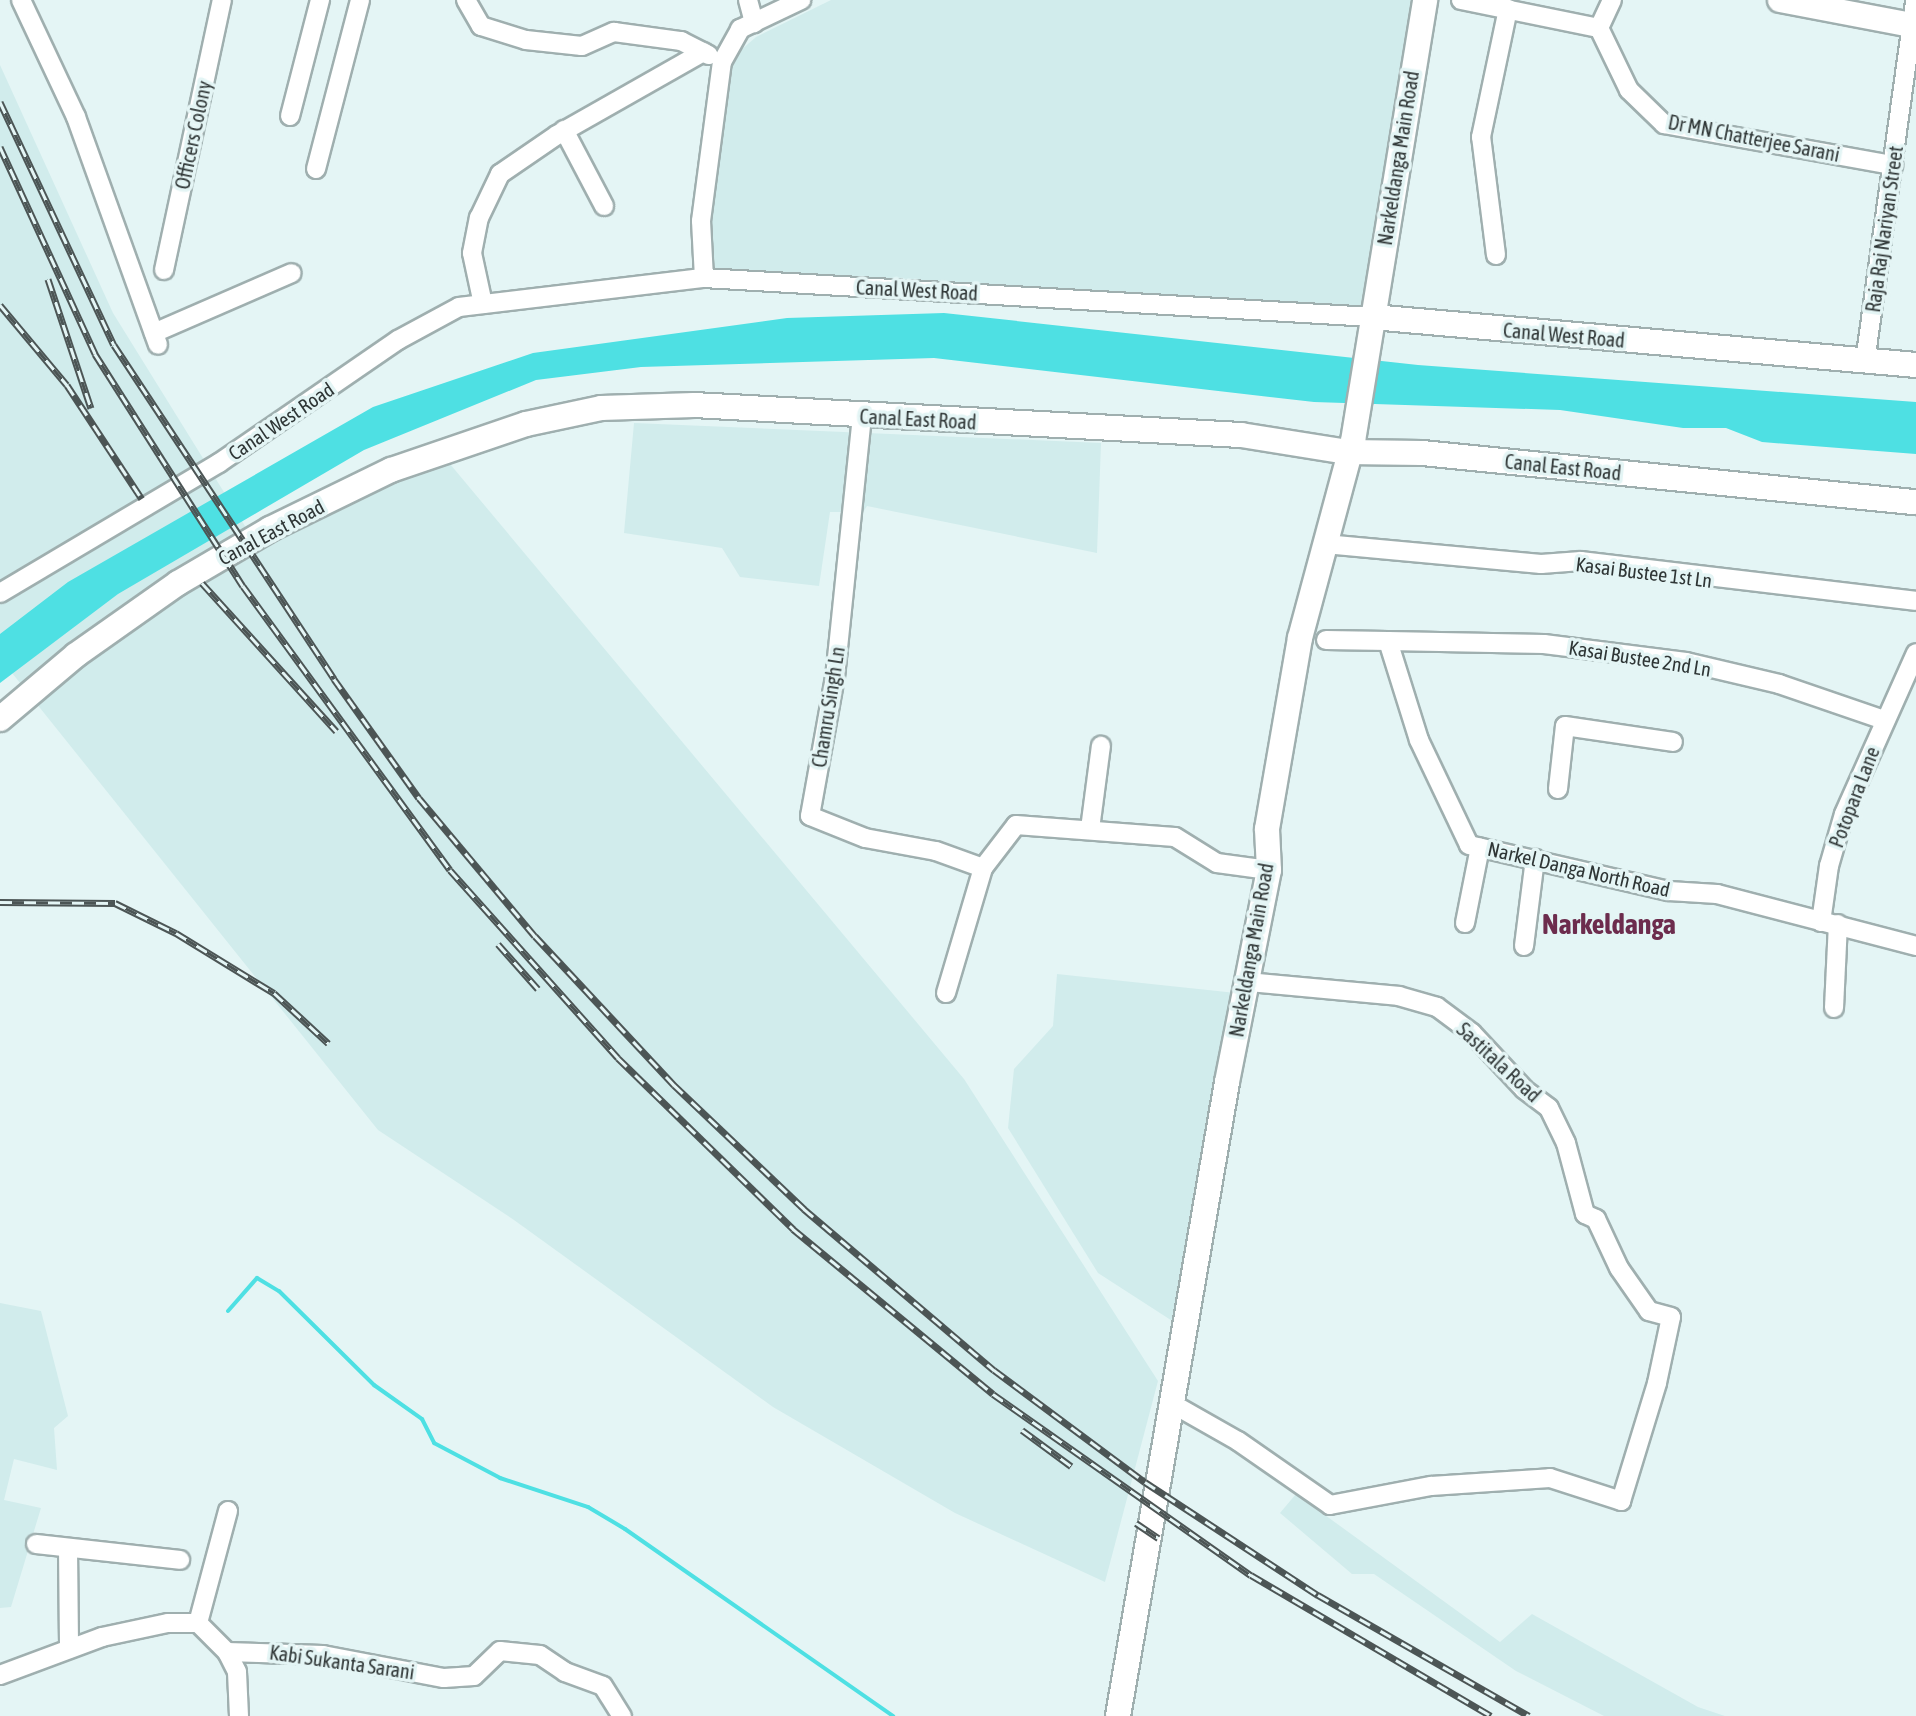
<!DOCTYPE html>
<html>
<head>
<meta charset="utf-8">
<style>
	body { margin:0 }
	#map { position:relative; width:1916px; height:1716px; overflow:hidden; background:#e4f5f5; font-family:"Asap Condensed",sans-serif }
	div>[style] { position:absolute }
	.built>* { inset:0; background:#d1ecec }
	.water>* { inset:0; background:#4ee0e3 }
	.stream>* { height:4px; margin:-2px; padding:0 2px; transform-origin:2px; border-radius:2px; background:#4ee0e3 }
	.roads { filter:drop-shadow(2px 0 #9fafaf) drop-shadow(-2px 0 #9fafaf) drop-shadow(0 2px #9fafaf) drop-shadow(0 -2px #9fafaf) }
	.minor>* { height:18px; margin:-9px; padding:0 9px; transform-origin:9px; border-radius:9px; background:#fff }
	.major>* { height:24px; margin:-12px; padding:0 12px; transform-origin:12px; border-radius:12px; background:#fff }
	.rail>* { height:7px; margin-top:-3.5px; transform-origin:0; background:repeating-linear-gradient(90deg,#e4f5f5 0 12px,#4c5555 0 24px); box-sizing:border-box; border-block:2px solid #4c5555 }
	span { translate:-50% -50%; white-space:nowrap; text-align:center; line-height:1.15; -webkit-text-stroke:7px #e4f5f5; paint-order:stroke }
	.street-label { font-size:20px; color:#2f3636 }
	.district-label { font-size:28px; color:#6c2c4d; font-weight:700 }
</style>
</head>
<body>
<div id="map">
	<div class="built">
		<div style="clip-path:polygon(831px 0,1414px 0,1367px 307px,714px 272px,709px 223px,733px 57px,756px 37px)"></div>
		<div style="clip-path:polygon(0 65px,113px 313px,258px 547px,351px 499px,450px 464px,964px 1079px,1158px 1381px,1105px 1582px,955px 1513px,773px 1407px,514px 1220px,378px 1130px,0 658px)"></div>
		<div style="clip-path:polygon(634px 423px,1101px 443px,1097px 553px,867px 506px,863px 512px,830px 512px,819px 586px,740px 577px,722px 548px,624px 533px)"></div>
		<div style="clip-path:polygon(1057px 974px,1236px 993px,1177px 1324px,1098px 1273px,1008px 1128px,1014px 1069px,1053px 1026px)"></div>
		<div style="clip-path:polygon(0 1303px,41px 1311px,68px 1416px,54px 1428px,57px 1470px,14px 1459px,4px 1500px,41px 1508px,11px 1607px,0 1608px)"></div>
		<div style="clip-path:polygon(1296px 1494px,1500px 1642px,1532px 1614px,1698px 1707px,1725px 1716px,1604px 1716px,1516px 1671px,1374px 1574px,1352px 1574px,1280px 1513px)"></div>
	</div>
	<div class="water">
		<div style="clip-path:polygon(944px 313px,1418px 365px,1916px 402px,1916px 454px,1762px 442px,1726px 428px,1683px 428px,1560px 410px,1314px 402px,934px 358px,641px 367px,536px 380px,364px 450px,118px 594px,0 683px,0 634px,68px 582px,373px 407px,533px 353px,787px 318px)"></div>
	</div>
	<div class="stream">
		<div style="left:228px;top:1311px;width:44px;rotate:-48.7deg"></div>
		<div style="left:257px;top:1278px;width:26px;rotate:31deg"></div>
		<div style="left:279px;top:1291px;width:134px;rotate:44.7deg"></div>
		<div style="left:374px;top:1385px;width:59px;rotate:35.3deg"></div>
		<div style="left:422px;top:1419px;width:27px;rotate:63deg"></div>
		<div style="left:434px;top:1443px;width:75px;rotate:27.9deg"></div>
		<div style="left:500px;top:1478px;width:93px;rotate:18.2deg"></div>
		<div style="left:588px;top:1507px;width:43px;rotate:30.7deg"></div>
		<div style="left:625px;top:1529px;width:327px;rotate:34.9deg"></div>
	</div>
	<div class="roads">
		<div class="minor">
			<div style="left:21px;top:0;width:129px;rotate:64.8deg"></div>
			<div style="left:76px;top:117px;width:242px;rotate:70.2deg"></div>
			<div style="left:466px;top:0;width:30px;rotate:60deg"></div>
			<div style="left:481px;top:26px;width:47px;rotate:17.3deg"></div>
			<div style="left:526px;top:40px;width:56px;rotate:6.1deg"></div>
			<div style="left:582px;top:46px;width:35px;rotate:-24deg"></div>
			<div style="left:614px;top:32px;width:68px;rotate:7.7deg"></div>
			<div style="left:681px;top:41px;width:31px;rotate:27deg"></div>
			<div style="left:748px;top:0;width:24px;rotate:75deg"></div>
			<div style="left:1461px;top:0;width:141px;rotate:11.5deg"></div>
			<div style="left:1612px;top:0;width:31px;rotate:115deg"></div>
			<div style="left:1599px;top:28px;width:69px;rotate:64.2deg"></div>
			<div style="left:1629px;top:90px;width:49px;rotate:44.2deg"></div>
			<div style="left:1664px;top:124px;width:233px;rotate:10.2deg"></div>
			<div style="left:290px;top:116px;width:120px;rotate:-75.5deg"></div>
			<div style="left:564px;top:130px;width:86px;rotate:62.2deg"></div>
			<div style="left:316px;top:169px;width:175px;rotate:-75.4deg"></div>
			<div style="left:1496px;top:255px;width:119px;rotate:-97.2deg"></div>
			<div style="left:1481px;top:137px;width:131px;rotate:-78.1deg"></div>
			<div style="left:164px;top:270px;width:276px;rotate:-77.9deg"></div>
			<div style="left:704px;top:278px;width:57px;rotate:-93deg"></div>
			<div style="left:701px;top:221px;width:160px;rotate:-82.5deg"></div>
			<div style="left:722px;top:62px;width:38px;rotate:-61deg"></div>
			<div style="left:740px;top:29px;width:68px;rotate:-25.4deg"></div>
			<div style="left:483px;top:304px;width:52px;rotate:-102.2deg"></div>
			<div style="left:472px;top:253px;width:36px;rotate:-79deg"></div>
			<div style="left:479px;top:218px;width:49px;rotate:-64.5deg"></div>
			<div style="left:500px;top:174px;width:69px;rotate:-34.4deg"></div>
			<div style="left:557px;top:135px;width:168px;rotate:-29.6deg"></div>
			<div style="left:154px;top:333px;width:150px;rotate:-23.5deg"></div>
			<div style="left:1865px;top:362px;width:365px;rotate:-82.1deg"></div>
			<div style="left:862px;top:416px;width:262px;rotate:95.9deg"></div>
			<div style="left:835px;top:677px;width:141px;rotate:100.2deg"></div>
			<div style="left:810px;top:816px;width:59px;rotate:21.8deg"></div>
			<div style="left:865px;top:838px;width:72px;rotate:10.4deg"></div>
			<div style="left:936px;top:851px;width:50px;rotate:19.9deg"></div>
			<div style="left:1325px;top:544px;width:217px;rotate:5.3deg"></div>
			<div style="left:1541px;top:564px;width:40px;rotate:-4.3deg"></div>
			<div style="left:1581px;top:561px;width:337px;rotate:6.8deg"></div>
			<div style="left:0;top:593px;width:255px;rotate:-30.7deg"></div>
			<div style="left:219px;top:463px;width:217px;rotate:-34.5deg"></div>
			<div style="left:398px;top:340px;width:69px;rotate:-28.4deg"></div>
			<div style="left:459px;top:307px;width:247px;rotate:-6.8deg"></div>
			<div style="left:704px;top:278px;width:669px;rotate:3.34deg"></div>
			<div style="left:1326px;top:640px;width:62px;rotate:0.9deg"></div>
			<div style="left:1388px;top:641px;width:104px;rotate:72.6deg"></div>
			<div style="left:1419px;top:740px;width:116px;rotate:64.5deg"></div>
			<div style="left:1469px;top:845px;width:205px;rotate:13deg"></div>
			<div style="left:1669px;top:891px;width:48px;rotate:3.6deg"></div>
			<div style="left:1717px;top:894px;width:206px;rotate:14.6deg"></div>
			<div style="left:1388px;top:641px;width:156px;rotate:1.1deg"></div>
			<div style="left:1544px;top:644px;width:143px;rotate:7.2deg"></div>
			<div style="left:1686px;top:662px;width:96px;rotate:13.3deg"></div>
			<div style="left:1779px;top:684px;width:111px;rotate:18.9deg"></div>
			<div style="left:1558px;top:789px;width:63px;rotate:-83.7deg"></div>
			<div style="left:1565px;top:726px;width:109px;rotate:8.4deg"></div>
			<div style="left:1090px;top:829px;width:84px;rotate:-82.5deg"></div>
			<div style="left:1821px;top:922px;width:57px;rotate:-81.9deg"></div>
			<div style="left:1829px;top:866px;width:54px;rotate:-73.9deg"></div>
			<div style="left:1844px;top:814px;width:176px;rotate:-65.9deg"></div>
			<div style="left:1465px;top:923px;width:77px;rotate:-78.8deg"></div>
			<div style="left:1524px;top:946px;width:88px;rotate:-82.8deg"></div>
			<div style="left:946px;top:993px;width:130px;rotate:-73.5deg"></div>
			<div style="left:983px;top:868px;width:54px;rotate:-52.5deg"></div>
			<div style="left:1016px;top:825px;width:159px;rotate:4.3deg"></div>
			<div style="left:1175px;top:837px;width:49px;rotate:31.8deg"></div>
			<div style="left:1217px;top:863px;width:52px;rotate:7.7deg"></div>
			<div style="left:1834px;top:1008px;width:84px;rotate:-87.3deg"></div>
			<div style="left:1171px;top:1403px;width:77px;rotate:29.6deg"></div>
			<div style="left:1238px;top:1441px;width:112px;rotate:34.8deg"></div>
			<div style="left:1330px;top:1505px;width:103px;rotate:-10.7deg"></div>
			<div style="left:1431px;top:1486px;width:119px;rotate:-3.8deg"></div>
			<div style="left:1550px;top:1478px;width:75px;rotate:17.9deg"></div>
			<div style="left:1621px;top:1501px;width:123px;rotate:-73deg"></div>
			<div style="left:1657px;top:1383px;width:67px;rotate:-78deg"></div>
			<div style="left:1671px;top:1317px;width:23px;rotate:-165deg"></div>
			<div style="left:1649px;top:1311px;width:52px;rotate:-124.9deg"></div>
			<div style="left:1619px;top:1268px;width:54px;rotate:-115.1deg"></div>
			<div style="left:1596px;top:1219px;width:12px;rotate:-156deg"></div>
			<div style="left:1585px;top:1214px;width:73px;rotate:-105deg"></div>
			<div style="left:1566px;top:1143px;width:39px;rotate:-116deg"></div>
			<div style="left:1549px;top:1108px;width:31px;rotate:-143deg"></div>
			<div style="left:1524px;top:1089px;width:76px;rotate:-132.9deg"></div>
			<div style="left:1472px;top:1033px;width:44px;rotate:-143.4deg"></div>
			<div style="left:1437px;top:1007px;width:40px;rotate:-164deg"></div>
			<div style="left:1399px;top:996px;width:152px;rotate:-174.7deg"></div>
			<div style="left:36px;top:1544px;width:145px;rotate:6.3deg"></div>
			<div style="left:68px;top:1548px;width:101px;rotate:89.4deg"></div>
			<div style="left:198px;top:1623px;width:116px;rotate:-75deg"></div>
			<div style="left:227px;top:1652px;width:96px;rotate:1.8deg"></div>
			<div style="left:323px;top:1655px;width:123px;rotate:10.8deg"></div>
			<div style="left:444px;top:1678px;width:30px;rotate:-4deg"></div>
			<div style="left:474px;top:1676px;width:36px;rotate:-44deg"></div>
			<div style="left:500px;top:1651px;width:40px;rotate:5.7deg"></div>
			<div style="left:540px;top:1655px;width:30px;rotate:34deg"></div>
			<div style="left:565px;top:1672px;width:40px;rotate:20.2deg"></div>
			<div style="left:603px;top:1686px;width:36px;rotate:58deg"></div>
			<div style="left:0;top:1675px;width:109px;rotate:-20.4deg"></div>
			<div style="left:102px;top:1637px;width:67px;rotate:-12deg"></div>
			<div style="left:168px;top:1623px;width:30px"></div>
			<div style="left:198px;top:1623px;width:41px;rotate:45deg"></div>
			<div style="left:227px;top:1652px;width:22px;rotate:63deg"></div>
			<div style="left:237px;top:1672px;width:44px;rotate:87.4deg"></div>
		</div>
		<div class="major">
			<div style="left:1780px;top:0;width:138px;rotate:10.8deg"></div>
			<div style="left:1372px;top:317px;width:546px;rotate:5.04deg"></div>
			<div style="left:0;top:719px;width:99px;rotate:-40.1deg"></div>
			<div style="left:76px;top:655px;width:125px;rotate:-35.2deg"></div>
			<div style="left:178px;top:583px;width:107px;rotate:-30.4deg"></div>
			<div style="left:270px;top:529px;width:135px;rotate:-26deg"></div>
			<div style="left:391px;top:470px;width:143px;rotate:-18.8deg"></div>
			<div style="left:526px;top:424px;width:77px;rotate:-12deg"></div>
			<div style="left:601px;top:408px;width:93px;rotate:-1.8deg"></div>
			<div style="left:694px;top:405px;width:548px;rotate:3.14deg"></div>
			<div style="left:1241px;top:435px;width:107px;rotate:9.1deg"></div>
			<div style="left:1347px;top:452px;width:75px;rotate:0.8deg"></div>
			<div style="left:1422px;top:453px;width:496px;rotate:5.7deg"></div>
			<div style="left:1118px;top:1716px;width:643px;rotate:-80.24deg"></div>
			<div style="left:1227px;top:1082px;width:216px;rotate:-78.8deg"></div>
			<div style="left:1269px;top:870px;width:41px;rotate:-92.8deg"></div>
			<div style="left:1267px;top:829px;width:194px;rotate:-80.2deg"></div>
			<div style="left:1300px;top:638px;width:204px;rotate:-74.9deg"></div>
			<div style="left:1353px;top:441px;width:447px;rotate:-80.7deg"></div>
		</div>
	</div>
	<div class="rail">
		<div style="left:0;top:102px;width:268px;rotate:64.9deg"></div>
		<div style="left:114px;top:345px;width:400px;rotate:56.6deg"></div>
		<div style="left:334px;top:679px;width:146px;rotate:54.5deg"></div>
		<div style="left:419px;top:798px;width:180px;rotate:50deg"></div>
		<div style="left:535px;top:936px;width:204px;rotate:47deg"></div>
		<div style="left:674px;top:1085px;width:180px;rotate:43.6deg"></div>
		<div style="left:804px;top:1209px;width:249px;rotate:40.3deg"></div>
		<div style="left:994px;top:1370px;width:188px;rotate:36.6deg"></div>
		<div style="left:1145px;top:1482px;width:207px;rotate:33.2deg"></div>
		<div style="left:1318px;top:1595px;width:243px;rotate:29.8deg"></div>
		<div style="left:0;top:147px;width:228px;rotate:65.3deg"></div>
		<div style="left:95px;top:354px;width:275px;rotate:57.5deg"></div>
		<div style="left:243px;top:586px;width:351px;rotate:53.9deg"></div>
		<div style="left:450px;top:870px;width:252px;rotate:48.2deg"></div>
		<div style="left:618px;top:1058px;width:245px;rotate:44.3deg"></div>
		<div style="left:793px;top:1229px;width:259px;rotate:39.5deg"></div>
		<div style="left:993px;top:1394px;width:315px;rotate:35.1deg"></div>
		<div style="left:1251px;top:1575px;width:278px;rotate:30.4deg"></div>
		<div style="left:48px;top:279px;width:136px;rotate:71.6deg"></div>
		<div style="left:0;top:305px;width:104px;rotate:50.1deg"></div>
		<div style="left:67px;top:385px;width:136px;rotate:56.7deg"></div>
		<div style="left:202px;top:583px;width:200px;rotate:47.8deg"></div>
		<div style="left:0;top:902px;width:115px;rotate:0.5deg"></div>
		<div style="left:115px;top:903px;width:68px;rotate:26.2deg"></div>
		<div style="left:176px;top:933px;width:115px;rotate:31.5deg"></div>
		<div style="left:274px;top:993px;width:74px;rotate:42.8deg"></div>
		<div style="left:498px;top:944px;width:60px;rotate:48.4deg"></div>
		<div style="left:1022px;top:1430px;width:61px;rotate:36.3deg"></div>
		<div style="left:1136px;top:1523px;width:27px;rotate:34deg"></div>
	</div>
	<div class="street-label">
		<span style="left:193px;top:135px;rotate:-78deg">Officers Colony</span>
		<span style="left:1754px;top:138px;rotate:11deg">Dr MN Chatterjee Sarani</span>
		<span style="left:1398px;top:158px;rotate:-81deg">Narkeldanga Main Road</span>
		<span style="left:1884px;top:229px;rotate:-82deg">Raja Raj Nariyan Street</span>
		<span style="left:917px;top:290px;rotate:3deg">Canal West Road</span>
		<span style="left:1564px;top:335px;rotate:5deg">Canal West Road</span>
		<span style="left:918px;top:419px;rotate:3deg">Canal East Road</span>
		<span style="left:281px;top:421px;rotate:-34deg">Canal West Road</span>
		<span style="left:1563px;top:467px;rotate:6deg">Canal East Road</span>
		<span style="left:271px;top:532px;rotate:-28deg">Canal East Road</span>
		<span style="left:1644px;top:572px;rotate:7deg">Kasai Bustee 1st Ln</span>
		<span style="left:1640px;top:658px;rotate:9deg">Kasai Bustee 2nd Ln</span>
		<span style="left:828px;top:707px;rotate:-81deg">Chamru Singh Ln</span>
		<span style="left:1854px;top:797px;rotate:-69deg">Potopara Lane</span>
		<span style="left:1579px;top:869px;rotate:13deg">Narkel Danga North Road</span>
		<span style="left:1251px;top:950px;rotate:-80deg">Narkeldanga Main Road</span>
		<span style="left:1499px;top:1062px;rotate:43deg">Sastitala Road</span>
		<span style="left:342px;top:1662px;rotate:8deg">Kabi Sukanta Sarani</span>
	</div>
	<div class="district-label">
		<span style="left:1609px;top:924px">Narkeldanga</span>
	</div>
</div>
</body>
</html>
